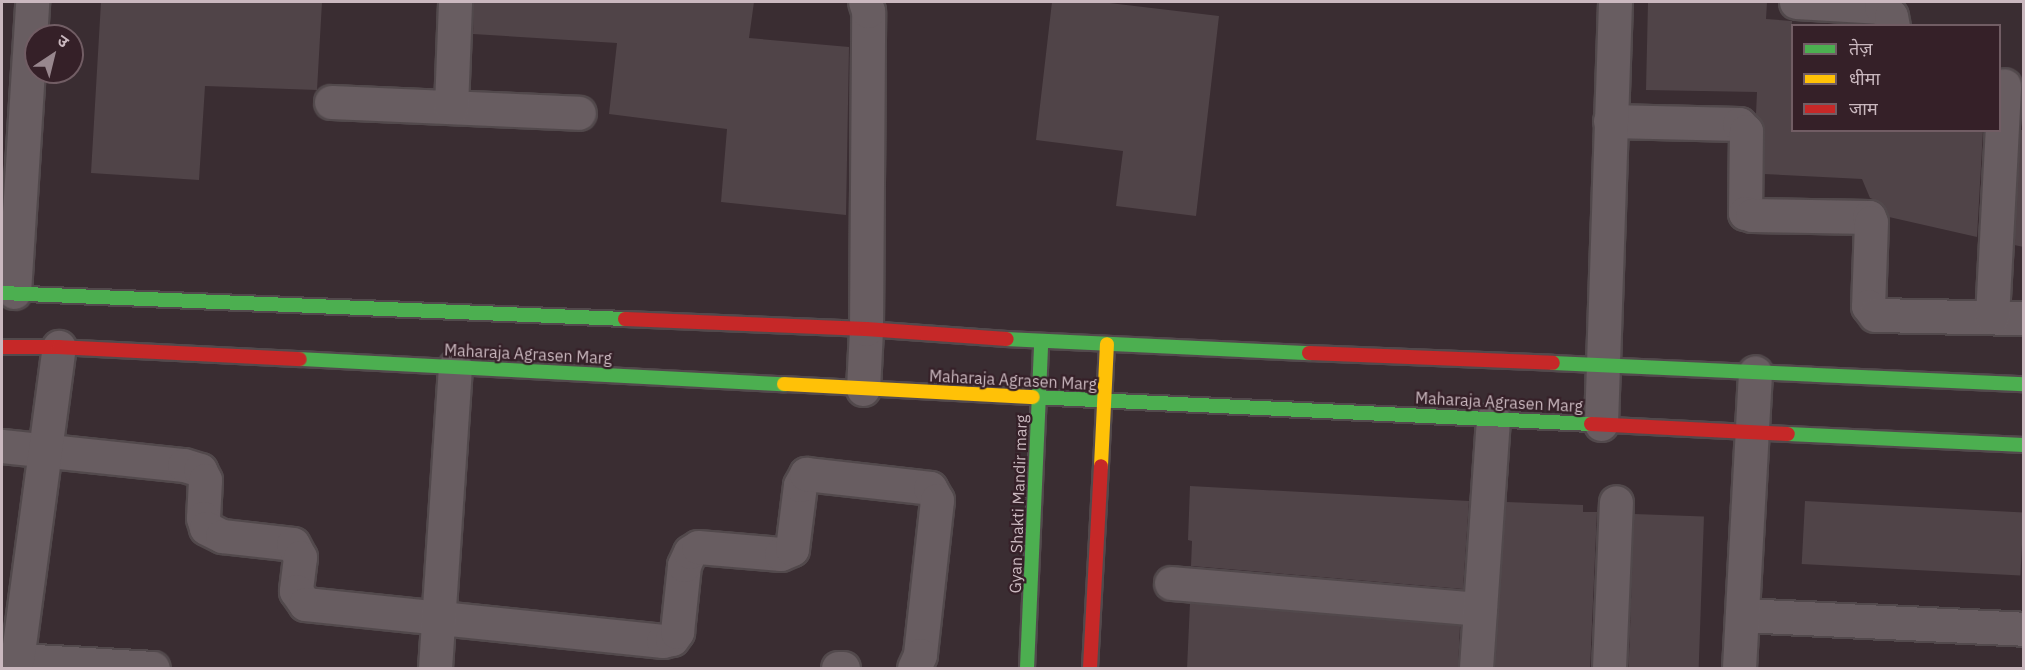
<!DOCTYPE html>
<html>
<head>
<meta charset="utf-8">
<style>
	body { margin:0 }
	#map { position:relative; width:2025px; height:670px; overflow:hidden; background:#3a2d32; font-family:"IBM Plex Sans","Noto Sans Devanagari",sans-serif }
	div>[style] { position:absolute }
	.building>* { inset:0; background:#504448; transform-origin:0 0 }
	.roads { filter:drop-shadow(2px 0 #52494c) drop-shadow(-2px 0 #52494c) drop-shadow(0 2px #52494c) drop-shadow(0 -2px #52494c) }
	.street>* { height:33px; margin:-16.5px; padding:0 16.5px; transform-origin:16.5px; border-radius:16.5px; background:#685d61 }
	.fast>* { height:14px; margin:-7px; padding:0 7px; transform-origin:7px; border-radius:7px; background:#4caf50 }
	.slow>* { height:14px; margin:-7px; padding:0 7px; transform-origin:7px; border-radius:7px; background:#ffc107 }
	.jam>* { height:14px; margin:-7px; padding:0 7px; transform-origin:7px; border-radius:7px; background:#c62828 }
	span { translate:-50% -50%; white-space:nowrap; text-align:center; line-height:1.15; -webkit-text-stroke:4.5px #352028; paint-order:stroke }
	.street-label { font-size:16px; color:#cab8bf }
	.frame { position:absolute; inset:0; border:3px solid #cab8bf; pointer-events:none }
	.legend { position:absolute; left:1791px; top:24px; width:210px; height:108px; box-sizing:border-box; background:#352028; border:2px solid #715d64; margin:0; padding:8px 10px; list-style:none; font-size:18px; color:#cab8bf }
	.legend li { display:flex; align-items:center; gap:12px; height:30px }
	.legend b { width:30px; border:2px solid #715d64 }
	.north { position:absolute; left:24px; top:24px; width:60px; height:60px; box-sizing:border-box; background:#352028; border:2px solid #715d64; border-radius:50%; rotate:35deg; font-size:16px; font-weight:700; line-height:24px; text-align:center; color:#cab8bf }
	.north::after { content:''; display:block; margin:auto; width:21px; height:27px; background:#98878e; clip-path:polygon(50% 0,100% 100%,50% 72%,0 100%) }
</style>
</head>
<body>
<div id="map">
	<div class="building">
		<div style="clip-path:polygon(101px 2px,322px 2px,317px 90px,205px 86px,199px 180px,91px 173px)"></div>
		<div style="clip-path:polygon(474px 2px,754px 2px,749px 38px,849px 47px,846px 215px,721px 202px,727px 129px,609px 114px,617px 43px,473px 34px)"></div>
		<div style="clip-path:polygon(1052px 2px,1101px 2px,1219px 16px,1196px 216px,1116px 206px,1123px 151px,1036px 140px)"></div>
		<div style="clip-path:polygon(1648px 2px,1767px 2px,1766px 19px,1792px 21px,1792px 130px,1983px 130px,1977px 237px,1889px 217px,1880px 202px,1870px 198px,1862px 179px,1764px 174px,1765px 131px,1763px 124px,1756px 114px,1757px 92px,1646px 90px)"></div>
		<div style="clip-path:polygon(2020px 130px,2024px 130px,2024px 247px,2014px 245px)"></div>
		<div style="clip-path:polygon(1190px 486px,1469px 501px,1463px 589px,1191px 566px,1192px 541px,1188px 540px)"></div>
		<div style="left:1805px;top:501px;width:219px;height:63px;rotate:3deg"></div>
		<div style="clip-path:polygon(1506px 502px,1583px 505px,1583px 512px,1597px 512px,1590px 669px,1495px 669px)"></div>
		<div style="left:1634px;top:514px;width:70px;height:155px;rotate:2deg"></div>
		<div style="clip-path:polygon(1190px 603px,1460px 626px,1458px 669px,1187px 669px)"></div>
	</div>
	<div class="roads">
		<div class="street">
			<div style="left:1796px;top:2px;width:85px;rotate:3.4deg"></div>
			<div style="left:1881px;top:7px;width:13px;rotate:42deg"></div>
			<div style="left:1891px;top:16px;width:10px;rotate:79deg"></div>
			<div style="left:331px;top:102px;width:248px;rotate:2.5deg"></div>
			<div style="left:451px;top:107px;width:105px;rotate:-87.8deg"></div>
			<div style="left:1610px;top:121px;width:129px;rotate:1.3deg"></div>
			<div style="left:1739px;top:124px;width:10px;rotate:45deg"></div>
			<div style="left:1746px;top:131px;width:82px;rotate:90.7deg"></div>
			<div style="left:1745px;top:213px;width:7px;rotate:16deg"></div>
			<div style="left:1752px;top:215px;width:117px;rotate:1deg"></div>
			<div style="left:1869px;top:217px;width:5px;rotate:68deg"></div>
			<div style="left:1871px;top:222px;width:84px;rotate:92deg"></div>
			<div style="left:1868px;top:306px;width:11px;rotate:52deg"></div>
			<div style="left:1875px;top:315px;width:149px;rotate:1.2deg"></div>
			<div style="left:14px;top:292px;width:291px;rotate:-86.4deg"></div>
			<div style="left:1992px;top:317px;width:232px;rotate:-87deg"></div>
			<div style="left:863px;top:389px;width:60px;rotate:-87.1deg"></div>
			<div style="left:866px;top:329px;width:318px;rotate:-89.6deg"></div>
			<div style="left:868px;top:11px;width:9px;rotate:-108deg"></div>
			<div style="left:1601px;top:424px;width:422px;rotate:-88.1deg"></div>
			<div style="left:2px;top:446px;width:183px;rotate:6deg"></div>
			<div style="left:184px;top:465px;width:17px;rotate:17deg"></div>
			<div style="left:200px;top:470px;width:11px;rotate:63deg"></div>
			<div style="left:205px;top:480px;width:38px;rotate:93deg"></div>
			<div style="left:203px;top:518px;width:10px;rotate:73deg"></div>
			<div style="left:206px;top:528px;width:18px;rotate:27deg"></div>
			<div style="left:222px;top:536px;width:71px;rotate:6.4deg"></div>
			<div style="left:293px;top:544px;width:15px;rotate:62deg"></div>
			<div style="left:300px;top:557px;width:34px;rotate:97deg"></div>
			<div style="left:296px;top:591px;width:16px;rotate:55deg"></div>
			<div style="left:305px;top:604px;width:360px;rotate:5.9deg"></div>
			<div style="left:663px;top:641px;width:9px;rotate:-13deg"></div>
			<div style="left:672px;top:639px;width:9px;rotate:-54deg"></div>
			<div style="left:677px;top:632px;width:67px;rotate:-84deg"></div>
			<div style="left:684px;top:565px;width:14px;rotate:-65deg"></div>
			<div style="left:690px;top:552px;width:9px;rotate:-32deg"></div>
			<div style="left:698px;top:547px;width:83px;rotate:4.8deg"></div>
			<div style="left:781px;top:554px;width:12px;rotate:-24deg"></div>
			<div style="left:792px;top:549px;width:64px;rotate:-82.9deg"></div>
			<div style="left:800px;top:485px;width:13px;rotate:-61deg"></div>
			<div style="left:806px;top:474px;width:125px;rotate:6.4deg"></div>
			<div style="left:930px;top:488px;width:14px;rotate:60deg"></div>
			<div style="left:937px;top:500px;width:156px;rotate:96.3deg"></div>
			<div style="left:920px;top:655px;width:14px;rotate:115deg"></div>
			<div style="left:1171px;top:583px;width:310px;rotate:4.8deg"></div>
			<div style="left:1742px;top:615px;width:282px;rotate:2.8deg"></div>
			<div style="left:2px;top:659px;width:151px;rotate:3.4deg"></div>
			<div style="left:17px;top:660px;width:316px;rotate:-82.4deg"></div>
			<div style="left:435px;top:668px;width:302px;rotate:-86.2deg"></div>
			<div style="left:838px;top:668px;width:5px"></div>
			<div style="left:1476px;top:668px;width:250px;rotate:-86.1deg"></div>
			<div style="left:1609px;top:668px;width:166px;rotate:-87.6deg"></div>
			<div style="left:1739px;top:668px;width:296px;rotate:-86.9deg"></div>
		</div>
		<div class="fast">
			<div style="left:2px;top:293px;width:624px;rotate:2.39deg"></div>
			<div style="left:1007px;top:339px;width:302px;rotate:2.7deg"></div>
			<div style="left:300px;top:359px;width:485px;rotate:3deg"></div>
			<div style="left:1553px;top:363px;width:471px;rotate:2.6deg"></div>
			<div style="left:1033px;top:397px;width:559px;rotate:2.77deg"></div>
			<div style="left:1788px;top:434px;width:236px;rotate:2.7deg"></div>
			<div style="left:1027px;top:668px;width:327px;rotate:-87.5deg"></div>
		</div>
		<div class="slow">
			<div style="left:784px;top:384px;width:249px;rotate:3deg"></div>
			<div style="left:1101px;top:466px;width:122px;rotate:-87.2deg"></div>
		</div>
		<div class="jam">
			<div style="left:625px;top:319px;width:241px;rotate:2.4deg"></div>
			<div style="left:866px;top:329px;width:141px;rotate:4.1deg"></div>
			<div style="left:2px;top:347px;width:57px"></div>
			<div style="left:59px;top:347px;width:241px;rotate:2.9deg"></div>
			<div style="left:1309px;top:353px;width:244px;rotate:2.3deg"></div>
			<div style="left:1591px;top:424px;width:197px;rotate:2.9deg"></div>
			<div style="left:1090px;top:668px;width:202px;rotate:-86.9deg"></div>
		</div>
	</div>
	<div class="street-label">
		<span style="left:528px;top:354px;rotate:3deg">Maharaja Agrasen Marg</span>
		<span style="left:1013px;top:380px;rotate:3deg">Maharaja Agrasen Marg</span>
		<span style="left:1499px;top:402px;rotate:3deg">Maharaja Agrasen Marg</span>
		<span style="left:1018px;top:504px;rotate:-88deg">Gyan Shakti Mandir marg</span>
	</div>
	<div class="frame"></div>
	<ul class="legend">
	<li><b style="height:8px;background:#4caf50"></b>तेज़</li>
	<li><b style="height:8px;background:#ffc107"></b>धीमा</li>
	<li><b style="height:8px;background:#c62828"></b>जाम</li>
	</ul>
	<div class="north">उ</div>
</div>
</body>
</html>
